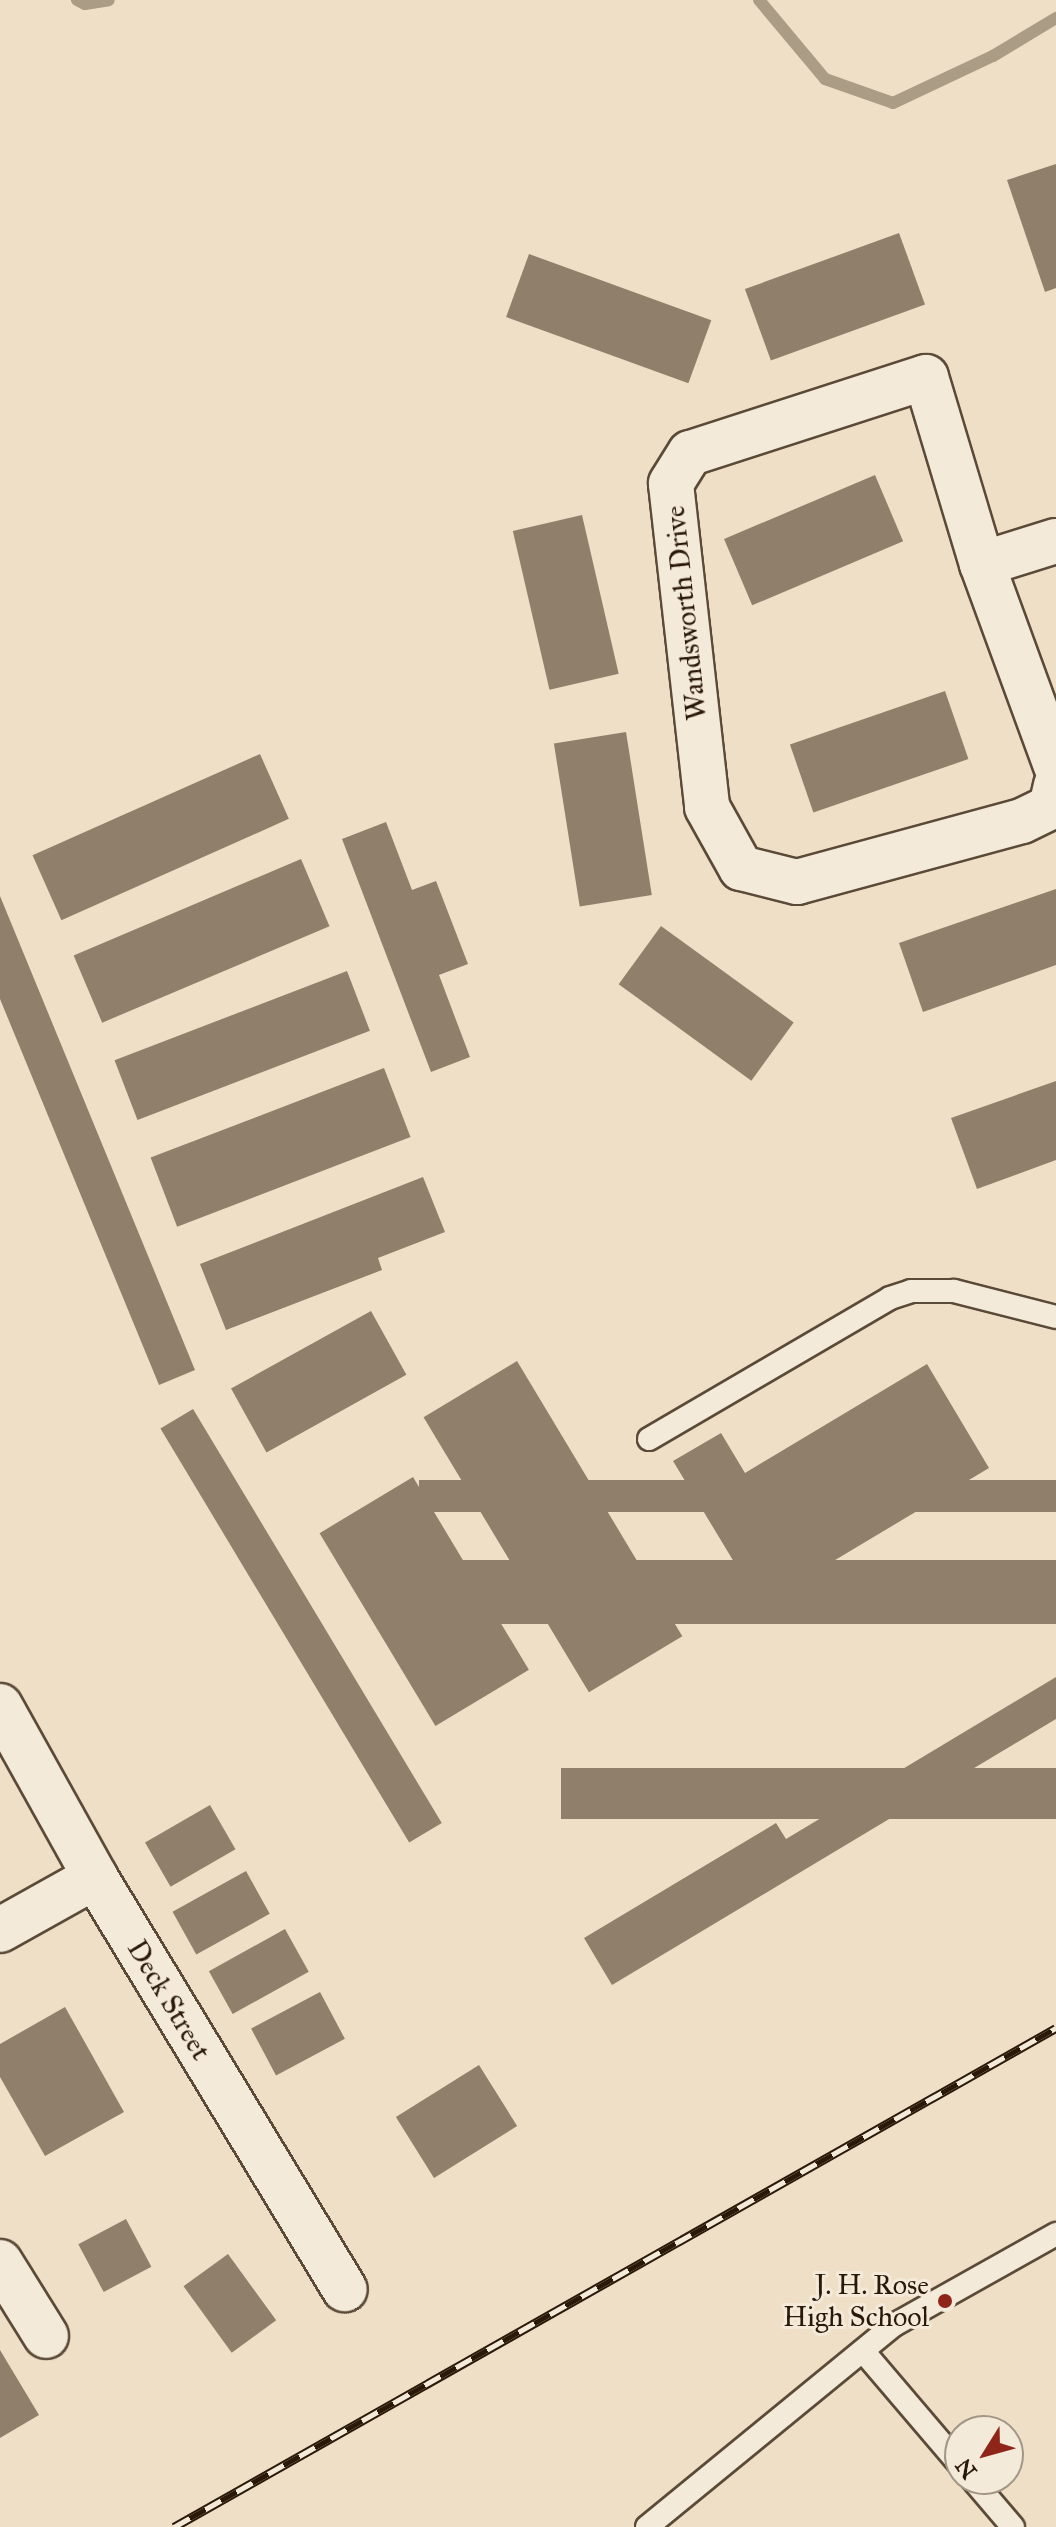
<!DOCTYPE html>
<html>
<head>
<meta charset="utf-8">
<style>
	body { margin:0 }
	#map { position:relative; width:1056px; height:2527px; overflow:hidden; background:#eedfc6; font-family:"IM FELL Great Primer",serif }
	div>[style] { position:absolute }
	.stream>* { height:12px; margin:-6px; padding:0 6px; transform-origin:6px; border-radius:6px; background:#ab9c85 }
	.building>* { inset:0; background:#90806b; transform-origin:0 0 }
	.roads { filter:drop-shadow(2px 0 #5b4a38) drop-shadow(-2px 0 #5b4a38) drop-shadow(0 2px #5b4a38) drop-shadow(0 -2px #5b4a38) }
	.service>* { height:22px; margin:-11px; padding:0 11px; transform-origin:11px; border-radius:11px; background:#f4eada }
	.minor>* { height:44px; margin:-22px; padding:0 22px; transform-origin:22px; border-radius:22px; background:#f4eada }
	.rail>* { height:9px; margin-top:-4.5px; transform-origin:0; background:repeating-linear-gradient(90deg,#f4eada 0 18px,#2a1908 0 36px); box-sizing:border-box; border-block:2px solid #2a1908 }
	.dots>* { width:22px; height:22px; translate:-50% -50%; box-sizing:border-box; border:4px solid #f4eada; border-radius:50% }
	span { translate:-50% -50%; white-space:nowrap; text-align:center; line-height:1.15; -webkit-text-stroke:6px #f4eada; paint-order:stroke }
	.street-label { font-size:28px; color:#2a1908 }
	.poi-label { font-size:28px; color:#2a1908 }
	.right { translate:-100% -50%; text-align:right }
	.north { position:absolute; left:944px; top:2415px; width:80px; height:80px; box-sizing:border-box; background:#f4eada; border:2px solid #a39686; border-radius:50%; rotate:233deg; font-size:22px; font-weight:700; line-height:32px; text-align:center; color:#2a1908 }
	.north::after { content:''; display:block; margin:auto; width:28px; height:36px; background:#8f2418; clip-path:polygon(50% 0,100% 100%,50% 72%,0 100%) }
</style>
</head>
<body>
<div id="map">
	<div class="stream">
		<div style="left:77px;top:0;width:9px;rotate:27deg"></div>
		<div style="left:85px;top:4px;width:24px;rotate:-9deg"></div>
		<div style="left:759px;top:0;width:103px;rotate:50.1deg"></div>
		<div style="left:825px;top:79px;width:72px;rotate:19.4deg"></div>
		<div style="left:893px;top:103px;width:110px;rotate:-25.2deg"></div>
		<div style="left:993px;top:56px;width:74px;rotate:-31.1deg"></div>
	</div>
	<div class="building">
		<div style="clip-path:polygon(1056px 164px,1056px 288px,1045px 292px,1007px 180px)"></div>
		<div style="left:899px;top:233px;width:76px;height:164px;rotate:70deg"></div>
		<div style="left:529px;top:254px;width:194px;height:67px;rotate:20deg"></div>
		<div style="left:875px;top:475px;width:72px;height:164px;rotate:67deg"></div>
		<div style="left:582px;top:515px;width:163px;height:71px;rotate:77deg"></div>
		<div style="left:945px;top:691px;width:72px;height:164px;rotate:71deg"></div>
		<div style="left:626px;top:732px;width:165px;height:73px;rotate:81deg"></div>
		<div style="left:260px;top:754px;width:71px;height:249px;rotate:66deg"></div>
		<div style="clip-path:polygon(386px 822px,412px 890px,436px 881px,468px 964px,439px 975px,470px 1057px,431px 1072px,342px 839px)"></div>
		<div style="left:301px;top:859px;width:73px;height:247px;rotate:67deg"></div>
		<div style="clip-path:polygon(1056px 889px,1056px 965px,923px 1012px,899px 943px)"></div>
		<div style="clip-path:polygon(0 896px,195px 1370px,159px 1385px,0 999px)"></div>
		<div style="left:661px;top:926px;width:164px;height:72px;rotate:36deg"></div>
		<div style="left:347px;top:971px;width:64px;height:249px;rotate:69deg"></div>
		<div style="left:384px;top:1068px;width:74px;height:250px;rotate:69deg"></div>
		<div style="clip-path:polygon(1056px 1081px,1056px 1160px,977px 1189px,951px 1118px)"></div>
		<div style="clip-path:polygon(423px 1177px,445px 1232px,378px 1258px,382px 1270px,226px 1330px,200px 1264px)"></div>
		<div style="left:371px;top:1311px;width:73px;height:160px;rotate:61deg"></div>
		<div style="left:517px;top:1361px;width:321px;height:109px;rotate:59deg"></div>
		<div style="clip-path:polygon(927px 1364px,989px 1468px,760px 1605px,673px 1461px,721px 1433px,745px 1473px)"></div>
		<div style="left:193px;top:1409px;width:483px;height:38px;rotate:59deg"></div>
		<div style="left:413px;top:1477px;width:225px;height:109px;rotate:59deg"></div>
		<div style="left:1056px;top:1480px;width:32px;height:637px;rotate:90deg"></div>
		<div style="left:1056px;top:1560px;width:64px;height:598px;rotate:90deg"></div>
		<div style="clip-path:polygon(1056px 1677px,1056px 1719px,612px 1985px,584px 1938px,776px 1823px,786px 1839px)"></div>
		<div style="left:1056px;top:1768px;width:51px;height:495px;rotate:90deg"></div>
		<div style="left:210px;top:1805px;width:51px;height:75px;rotate:60deg"></div>
		<div style="left:246px;top:1871px;width:49px;height:84px;rotate:61deg"></div>
		<div style="left:285px;top:1929px;width:49px;height:87px;rotate:61deg"></div>
		<div style="left:320px;top:1992px;width:53px;height:78px;rotate:62deg"></div>
		<div style="clip-path:polygon(65px 2007px,124px 2112px,45px 2156px,0 2077px,0 2044px)"></div>
		<div style="left:479px;top:2065px;width:72px;height:98px;rotate:58deg"></div>
		<div style="left:126px;top:2219px;width:54px;height:54px;rotate:62deg"></div>
		<div style="left:228px;top:2254px;width:82px;height:55px;rotate:54deg"></div>
		<div style="clip-path:polygon(0 2350px,39px 2415px,0 2438px)"></div>
	</div>
	<div class="roads">
		<div class="service">
			<div style="left:649px;top:1439px;width:279px;rotate:-30.3deg"></div>
			<div style="left:890px;top:1298px;width:22px;rotate:-18deg"></div>
			<div style="left:911px;top:1291px;width:43px"></div>
			<div style="left:954px;top:1291px;width:105px;rotate:14.3deg"></div>
			<div style="left:863px;top:2351px;width:150px;rotate:49.6deg"></div>
			<div style="left:972px;top:2479px;width:63px;rotate:49.5deg"></div>
			<div style="left:647px;top:2527px;width:319px;rotate:-39.3deg"></div>
			<div style="left:894px;top:2325px;width:186px;rotate:-29.3deg"></div>
		</div>
		<div class="minor">
			<div style="left:982px;top:564px;width:77px;rotate:-17.3deg"></div>
			<div style="left:1056px;top:766px;width:215px;rotate:-110.1deg"></div>
			<div style="left:982px;top:564px;width:195px;rotate:-106.7deg"></div>
			<div style="left:926px;top:377px;width:248px;rotate:162.1deg"></div>
			<div style="left:690px;top:453px;width:36px;rotate:122deg"></div>
			<div style="left:671px;top:484px;width:325px;rotate:83.6deg"></div>
			<div style="left:707px;top:807px;width:70px;rotate:60.9deg"></div>
			<div style="left:741px;top:868px;width:58px;rotate:14deg"></div>
			<div style="left:797px;top:882px;width:233px;rotate:-15.2deg"></div>
			<div style="left:1022px;top:821px;width:32px;rotate:-26deg"></div>
			<div style="left:1051px;top:807px;width:23px;rotate:-77deg"></div>
			<div style="left:0;top:1706px;width:196px;rotate:60.9deg"></div>
			<div style="left:95px;top:1877px;width:482px;rotate:58.8deg"></div>
			<div style="left:0;top:1930px;width:109px;rotate:-29.2deg"></div>
			<div style="left:0;top:2262px;width:87px;rotate:58.1deg"></div>
		</div>
	</div>
	<div class="rail">
		<div style="left:174px;top:2527px;width:1013px;rotate:-29.5deg"></div>
	</div>
	<div class="dots">
		<div style="left:945px;top:2301px;background:#8f2418"></div>
	</div>
	<div class="street-label">
		<span style="left:686px;top:613px;rotate:-96deg">Wandsworth Drive</span>
		<span style="left:169px;top:2000px;rotate:59deg">Deck Street</span>
	</div>
	<div class="poi-label">
		<span class="right" style="left:929px;top:2301px">J. H. Rose<br>High School</span>
	</div>
	<div class="north">N</div>
</div>
</body>
</html>
